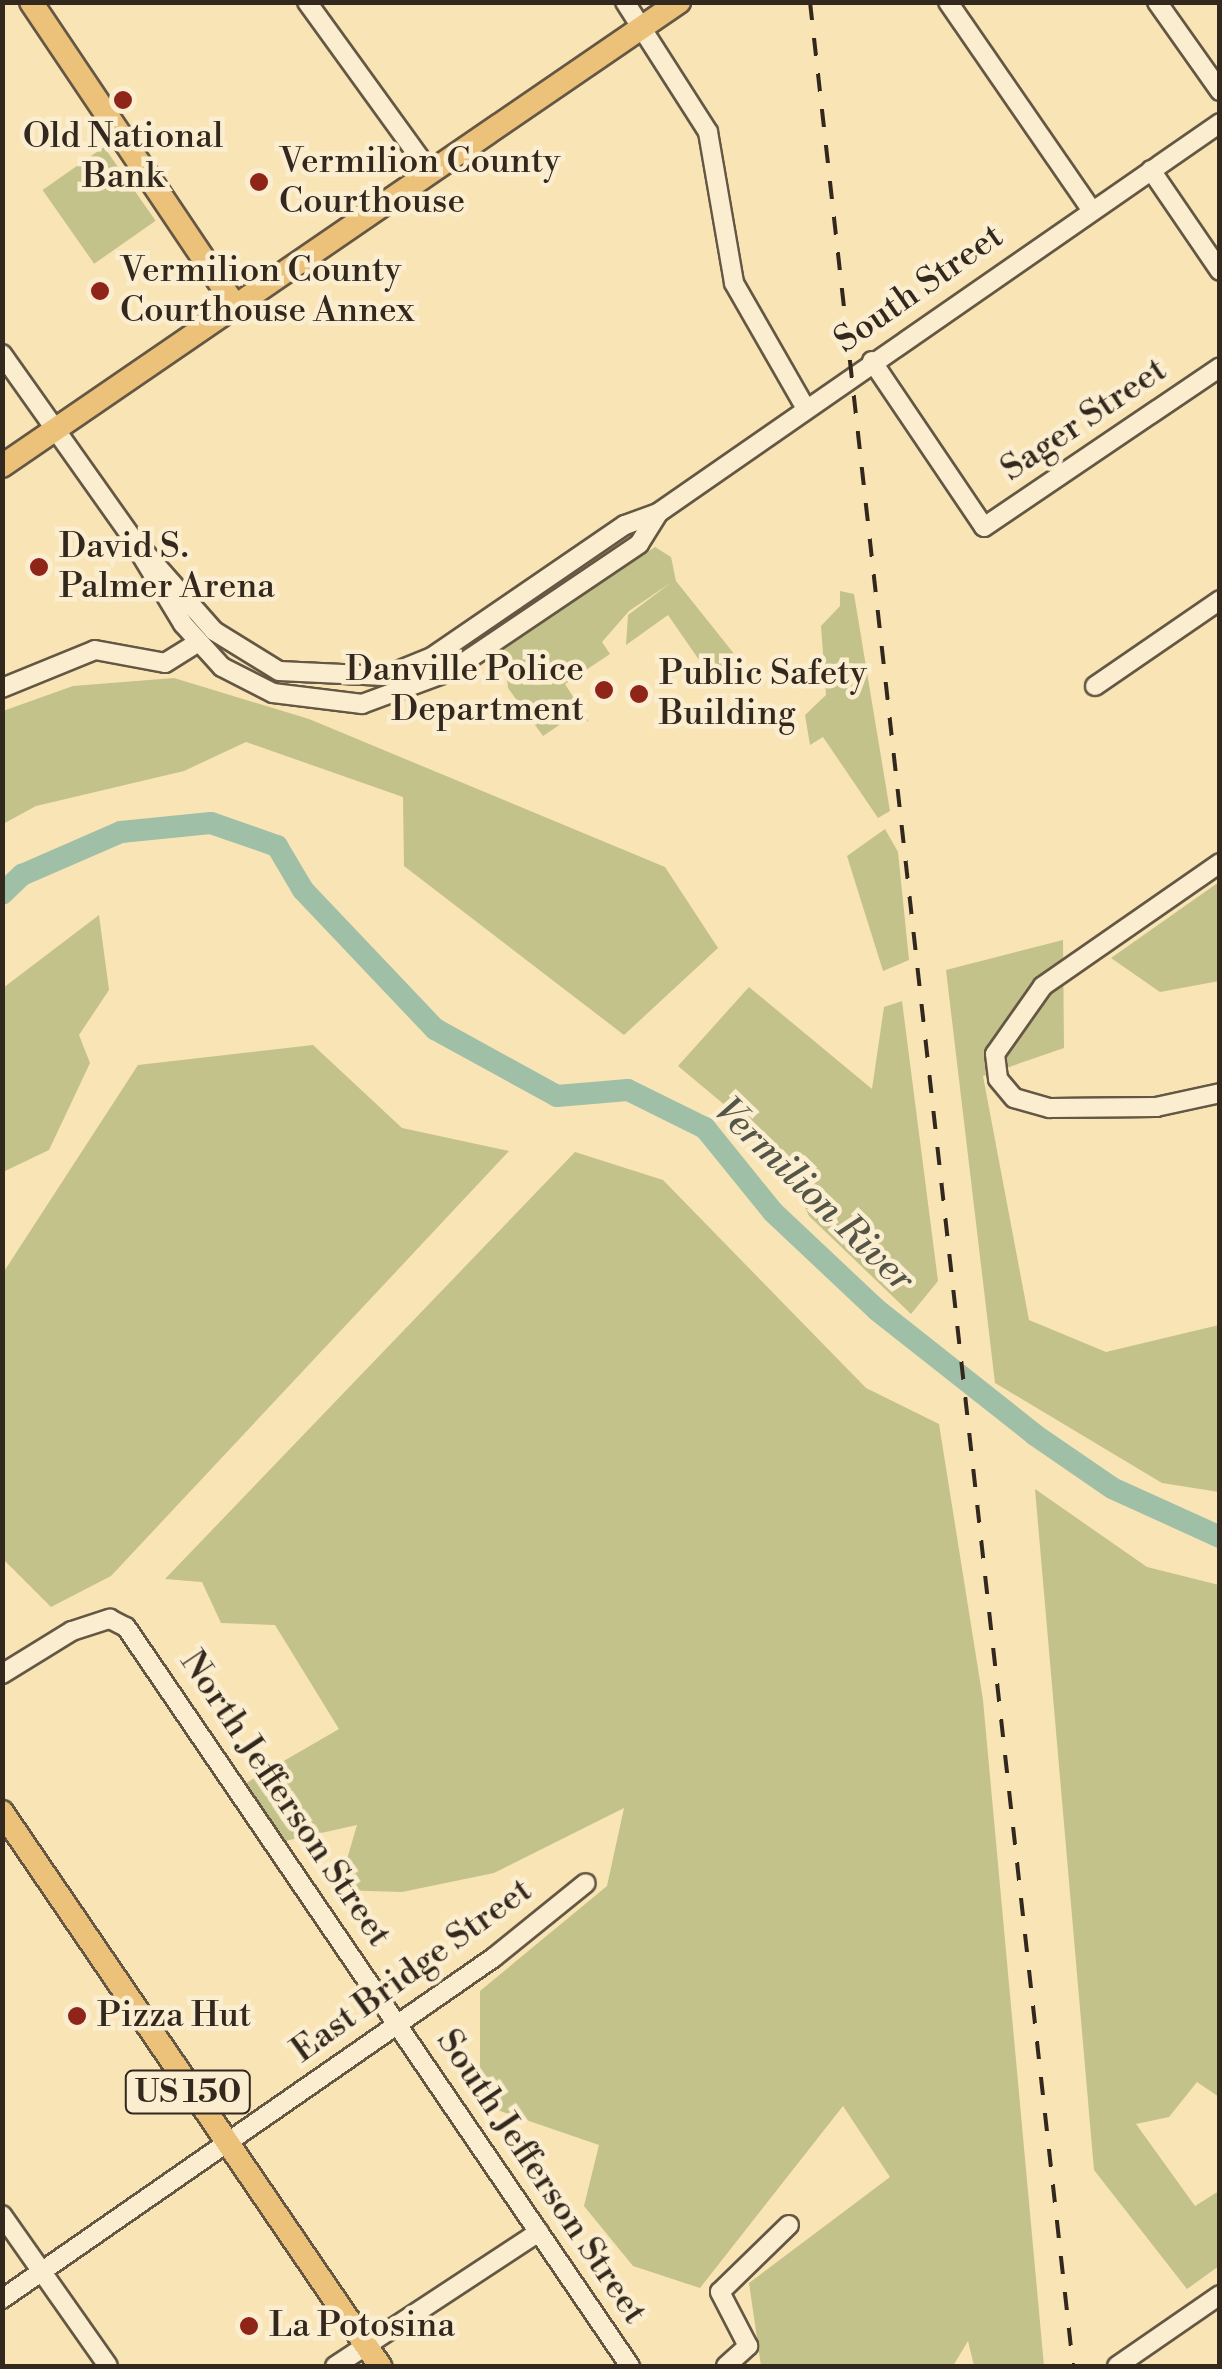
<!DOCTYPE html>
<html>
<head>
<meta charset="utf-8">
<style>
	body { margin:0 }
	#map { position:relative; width:1222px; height:2369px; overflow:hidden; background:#f9e4b5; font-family:"Libre Bodoni",serif }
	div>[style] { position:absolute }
	.green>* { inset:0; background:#c3c28a; transform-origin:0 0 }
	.river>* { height:22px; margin:-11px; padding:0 11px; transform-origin:11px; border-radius:11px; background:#9fbfa7 }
	.roads { filter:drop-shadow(2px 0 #645744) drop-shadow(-2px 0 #645744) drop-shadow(0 2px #645744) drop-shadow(0 -2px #645744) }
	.minor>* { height:18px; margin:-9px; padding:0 9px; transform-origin:9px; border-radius:9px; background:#fbedcf }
	.major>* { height:22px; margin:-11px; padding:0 11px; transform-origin:11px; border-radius:11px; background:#ecc27a }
	.rail>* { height:4px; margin-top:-2px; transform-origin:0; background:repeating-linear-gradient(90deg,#33281e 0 18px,transparent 0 36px) }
	.dots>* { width:28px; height:28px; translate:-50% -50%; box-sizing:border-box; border:5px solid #fbedcf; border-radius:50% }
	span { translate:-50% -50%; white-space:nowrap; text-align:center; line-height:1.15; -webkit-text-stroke:9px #fbedcf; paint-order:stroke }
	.shield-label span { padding:2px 8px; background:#fbedcf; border:2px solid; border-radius:8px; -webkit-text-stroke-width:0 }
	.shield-label { font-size:32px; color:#33281e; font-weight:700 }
	.poi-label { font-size:35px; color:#33281e }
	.left { translate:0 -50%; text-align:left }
	.right { translate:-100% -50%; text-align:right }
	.street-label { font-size:35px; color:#33281e }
	.water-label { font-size:38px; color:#535547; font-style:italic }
	.frame { position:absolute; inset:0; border:5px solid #33281e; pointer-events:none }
</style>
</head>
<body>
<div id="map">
	<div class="green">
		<div style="left:104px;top:147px;width:90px;height:75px;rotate:55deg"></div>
		<div style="clip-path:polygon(655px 547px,671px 557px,676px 581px,743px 665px,715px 683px,668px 615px,626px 645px,628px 615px,672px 582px,629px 611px,602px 642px,610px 654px,565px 684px,589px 722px,577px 713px,543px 736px,508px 688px,504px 649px)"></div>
		<div style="clip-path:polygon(840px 591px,854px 594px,890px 811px,878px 818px,823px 737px,810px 745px,805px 715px,826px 695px,821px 626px,840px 606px)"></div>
		<div style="clip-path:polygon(174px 678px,309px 719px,665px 867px,718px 948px,624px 1035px,404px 866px,403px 797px,246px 742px,184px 771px,36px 806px,3px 824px,3px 711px,73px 686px)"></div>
		<div style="clip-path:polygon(885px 829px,898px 852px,909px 960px,883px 971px,847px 856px)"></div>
		<div style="clip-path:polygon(1219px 882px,1219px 981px,1160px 992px,1111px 958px)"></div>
		<div style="clip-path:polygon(99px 915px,109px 990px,79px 1035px,90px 1063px,49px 1150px,3px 1172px,3px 988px)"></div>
		<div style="clip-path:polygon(1063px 940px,1064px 1048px,983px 1076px,1029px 1320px,1106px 1352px,1219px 1325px,1219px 1492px,1162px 1483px,995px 1383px,946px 970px)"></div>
		<div style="clip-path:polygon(749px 987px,872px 1089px,884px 1007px,902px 1001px,938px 1281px,911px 1314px,809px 1216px,781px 1152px,678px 1066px)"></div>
		<div style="clip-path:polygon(313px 1045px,402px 1128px,509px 1151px,111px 1576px,51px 1607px,3px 1559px,3px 1273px,138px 1065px)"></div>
		<div style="clip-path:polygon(575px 1152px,663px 1180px,866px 1388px,939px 1424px,983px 1700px,1044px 2366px,974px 2366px,968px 2341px,953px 2366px,761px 2366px,749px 2283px,890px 2177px,843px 2106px,700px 2288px,633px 2266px,584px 2206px,599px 2145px,480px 2104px,480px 1991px,607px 1886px,624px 1808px,494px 1873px,402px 1892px,338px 1890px,357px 1825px,285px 1841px,246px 1783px,339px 1729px,275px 1625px,221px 1623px,202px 1582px,165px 1579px)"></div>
		<div style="clip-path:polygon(1035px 1489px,1147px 1567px,1219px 1585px,1219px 2097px,1197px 2082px,1169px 2117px,1136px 2124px,1195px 2206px,1219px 2191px,1219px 2266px,1187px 2289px,1094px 2170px)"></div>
	</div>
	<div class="river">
		<div style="left:2px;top:894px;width:28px;rotate:-44deg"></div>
		<div style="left:22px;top:875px;width:108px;rotate:-23.5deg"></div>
		<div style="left:121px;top:832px;width:90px;rotate:-5.7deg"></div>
		<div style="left:211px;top:823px;width:70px;rotate:19.2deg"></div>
		<div style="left:277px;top:846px;width:51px;rotate:59.4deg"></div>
		<div style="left:303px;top:890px;width:192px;rotate:46.5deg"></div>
		<div style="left:435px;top:1029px;width:139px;rotate:28.8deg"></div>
		<div style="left:557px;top:1096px;width:71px;rotate:-4.8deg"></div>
		<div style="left:628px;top:1090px;width:86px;rotate:26.3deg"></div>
		<div style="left:705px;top:1128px;width:108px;rotate:51deg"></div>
		<div style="left:773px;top:1212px;width:143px;rotate:43.3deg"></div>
		<div style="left:877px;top:1310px;width:201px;rotate:38.3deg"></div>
		<div style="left:1035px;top:1435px;width:93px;rotate:34.5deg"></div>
		<div style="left:1112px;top:1488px;width:119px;rotate:24.4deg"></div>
	</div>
	<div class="roads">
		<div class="minor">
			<div style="left:307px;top:2px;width:211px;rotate:54.1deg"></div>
			<div style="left:625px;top:2px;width:154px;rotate:57.4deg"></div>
			<div style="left:708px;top:132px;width:153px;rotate:80.2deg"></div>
			<div style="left:734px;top:283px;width:143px;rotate:60.2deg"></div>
			<div style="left:948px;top:2px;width:252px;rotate:55.4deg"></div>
			<div style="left:1157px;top:2px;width:109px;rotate:54.7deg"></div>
			<div style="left:1151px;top:170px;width:122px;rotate:55.7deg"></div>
			<div style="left:2px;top:354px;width:227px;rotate:54.7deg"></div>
			<div style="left:133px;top:539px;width:123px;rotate:48.6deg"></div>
			<div style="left:214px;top:631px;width:76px;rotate:31.6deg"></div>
			<div style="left:279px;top:671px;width:106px;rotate:2.7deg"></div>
			<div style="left:385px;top:676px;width:51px;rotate:-22deg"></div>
			<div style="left:432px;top:657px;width:234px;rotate:-34.4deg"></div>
			<div style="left:625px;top:525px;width:35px;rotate:-20deg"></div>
			<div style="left:658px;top:513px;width:684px;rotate:-34.76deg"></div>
			<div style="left:872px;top:361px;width:200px;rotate:56deg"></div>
			<div style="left:984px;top:527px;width:285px;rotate:-34.1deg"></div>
			<div style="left:134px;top:543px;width:95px;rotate:58.8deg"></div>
			<div style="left:183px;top:624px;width:58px;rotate:47.8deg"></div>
			<div style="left:222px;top:667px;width:57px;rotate:27deg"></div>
			<div style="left:273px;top:693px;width:90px;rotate:7deg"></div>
			<div style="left:362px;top:704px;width:95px;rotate:-20.3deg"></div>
			<div style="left:451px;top:671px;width:227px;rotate:-34deg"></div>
			<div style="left:639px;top:544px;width:36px;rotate:-58deg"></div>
			<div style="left:1095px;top:686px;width:152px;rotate:-34.5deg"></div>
			<div style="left:2px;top:688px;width:100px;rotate:-22.2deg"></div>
			<div style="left:95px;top:650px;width:71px;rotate:10.5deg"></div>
			<div style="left:165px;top:663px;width:38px;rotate:-32deg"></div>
			<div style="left:1220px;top:863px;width:216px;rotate:145.2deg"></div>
			<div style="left:1043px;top:986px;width:83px;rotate:125.2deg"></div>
			<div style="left:995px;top:1054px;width:25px;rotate:83deg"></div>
			<div style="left:998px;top:1079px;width:25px;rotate:50deg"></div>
			<div style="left:1014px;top:1098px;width:37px;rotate:16deg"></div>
			<div style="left:1050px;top:1108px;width:106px;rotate:-0.5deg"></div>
			<div style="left:1156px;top:1107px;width:66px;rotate:-12.3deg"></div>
			<div style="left:2px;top:1674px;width:82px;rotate:-31.6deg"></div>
			<div style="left:72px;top:1631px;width:40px;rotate:-18deg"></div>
			<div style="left:110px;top:1619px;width:18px;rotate:27deg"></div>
			<div style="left:126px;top:1627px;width:895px;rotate:55.71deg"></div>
			<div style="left:2px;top:2215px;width:184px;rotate:54.9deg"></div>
			<div style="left:2px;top:2299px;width:598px;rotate:-34.78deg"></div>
			<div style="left:493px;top:1958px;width:119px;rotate:-38.9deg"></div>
			<div style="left:335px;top:2366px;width:244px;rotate:-33.3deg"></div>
			<div style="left:726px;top:2366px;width:30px;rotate:-42deg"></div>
			<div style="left:748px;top:2346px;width:61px;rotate:-117.4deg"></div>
			<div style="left:720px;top:2292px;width:96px;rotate:-44.2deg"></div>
			<div style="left:1117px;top:2366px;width:125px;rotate:-34.6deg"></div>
		</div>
		<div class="major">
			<div style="left:31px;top:2px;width:366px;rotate:56.1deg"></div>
			<div style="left:2px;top:466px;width:821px;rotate:-34.43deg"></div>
			<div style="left:2px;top:1812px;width:671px;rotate:55.69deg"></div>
		</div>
	</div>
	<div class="rail">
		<div style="left:810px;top:2px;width:2379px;rotate:83.65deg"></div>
	</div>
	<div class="dots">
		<div style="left:123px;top:100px;background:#8f2418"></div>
		<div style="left:259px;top:182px;background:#8f2418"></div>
		<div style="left:100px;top:291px;background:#8f2418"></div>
		<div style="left:39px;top:567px;background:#8f2418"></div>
		<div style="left:604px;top:690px;background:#8f2418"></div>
		<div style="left:639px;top:694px;background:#8f2418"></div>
		<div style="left:77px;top:2016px;background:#8f2418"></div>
		<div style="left:249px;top:2326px;background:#8f2418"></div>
	</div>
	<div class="shield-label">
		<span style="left:188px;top:2092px">US 150</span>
	</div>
	<div class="poi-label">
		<span style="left:123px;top:157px">Old National<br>Bank</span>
		<span class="left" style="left:279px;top:182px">Vermilion County<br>Courthouse</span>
		<span class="left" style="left:120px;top:291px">Vermilion County<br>Courthouse Annex</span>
		<span class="left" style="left:59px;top:567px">David S.<br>Palmer Arena</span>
		<span class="right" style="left:584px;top:690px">Danville Police<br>Department</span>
		<span class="left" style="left:659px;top:694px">Public Safety<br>Building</span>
		<span class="left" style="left:97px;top:2016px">Pizza Hut</span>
		<span class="left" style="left:269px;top:2326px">La Potosina</span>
	</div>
	<div class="street-label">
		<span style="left:919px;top:289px;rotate:-35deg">South Street</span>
		<span style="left:1084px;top:420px;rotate:-34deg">Sager Street</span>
		<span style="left:285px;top:1799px;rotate:56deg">North Jefferson Street</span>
		<span style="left:412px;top:1971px;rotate:-36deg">East Bridge Street</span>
		<span style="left:541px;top:2177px;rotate:56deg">South Jefferson Street</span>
	</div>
	<div class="water-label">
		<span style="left:814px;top:1195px;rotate:44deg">Vermilion River</span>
	</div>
	<div class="frame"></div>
</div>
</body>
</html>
